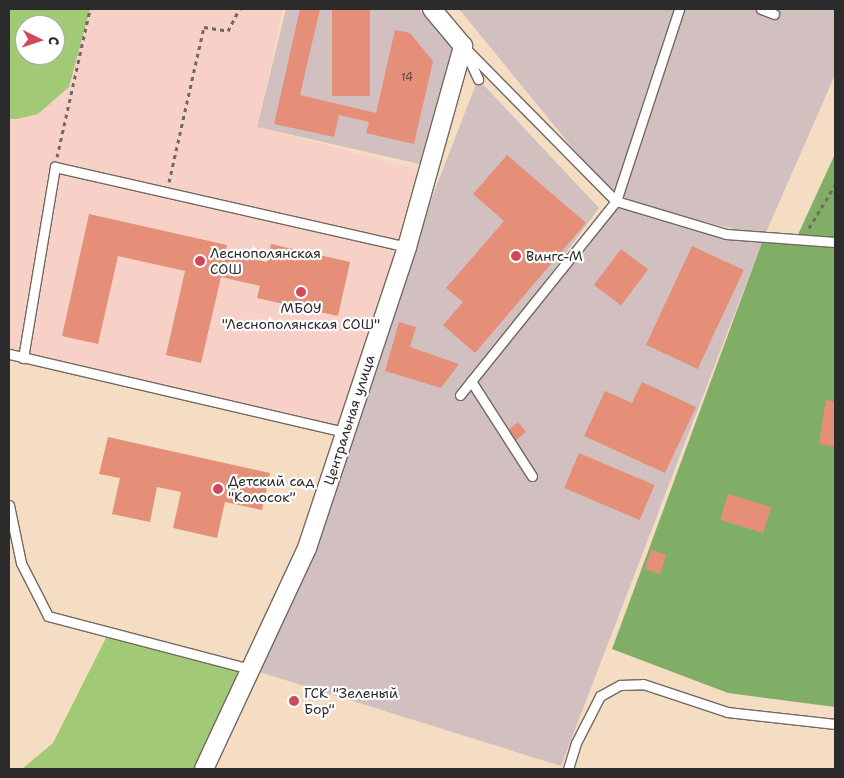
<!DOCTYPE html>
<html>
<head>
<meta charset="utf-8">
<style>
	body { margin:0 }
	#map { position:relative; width:844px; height:778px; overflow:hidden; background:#f5ddc3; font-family:"Shantell Sans",sans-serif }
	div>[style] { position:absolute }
	.built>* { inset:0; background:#f7d1c7 }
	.industrial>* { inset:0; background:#d2bfc0 }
	.green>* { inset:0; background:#a2ca76 }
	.forest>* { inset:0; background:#81ae67 }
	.building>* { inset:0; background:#e58f79; transform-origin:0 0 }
	.path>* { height:3px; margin-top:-1.5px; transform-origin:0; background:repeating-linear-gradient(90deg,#726960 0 4px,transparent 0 8px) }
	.roads { filter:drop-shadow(1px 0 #726960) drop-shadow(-1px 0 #726960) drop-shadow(0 1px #726960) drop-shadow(0 -1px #726960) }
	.service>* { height:9px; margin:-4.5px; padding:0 4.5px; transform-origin:4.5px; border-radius:4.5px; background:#fff }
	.minor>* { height:18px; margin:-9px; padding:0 9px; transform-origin:9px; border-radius:9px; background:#fff }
	.dots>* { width:14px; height:14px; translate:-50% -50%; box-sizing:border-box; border:2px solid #fff; border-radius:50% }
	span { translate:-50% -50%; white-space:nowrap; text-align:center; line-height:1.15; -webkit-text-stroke:4.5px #fff; paint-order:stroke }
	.number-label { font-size:11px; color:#5a443e }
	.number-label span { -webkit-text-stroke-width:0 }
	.poi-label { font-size:14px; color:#2b2b2b }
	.left { translate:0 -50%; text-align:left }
	.street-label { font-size:14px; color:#2b2b2b }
	.frame { position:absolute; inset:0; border:10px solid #2b2b2b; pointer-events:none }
	.north { position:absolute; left:15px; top:15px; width:50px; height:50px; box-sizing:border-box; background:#fff; border:1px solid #aaa; border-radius:50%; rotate:94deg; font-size:14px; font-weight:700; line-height:20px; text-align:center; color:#2b2b2b }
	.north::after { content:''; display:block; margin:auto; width:18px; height:22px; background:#d1495b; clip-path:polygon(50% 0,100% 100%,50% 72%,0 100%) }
</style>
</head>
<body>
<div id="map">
	<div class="built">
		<div style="clip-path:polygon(evenodd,9px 9px,283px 9px,257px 127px,417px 169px,345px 432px,9px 353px,9px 9px,25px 25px,55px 25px,55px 55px,25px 55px,25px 25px)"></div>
	</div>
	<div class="industrial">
		<div style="clip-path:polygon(286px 9px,419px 9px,456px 51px,424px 165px,257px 127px)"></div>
		<div style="clip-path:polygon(evenodd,459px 9px,835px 9px,835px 75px,764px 237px,561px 766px,250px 669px,307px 548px,372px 352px,478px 79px,599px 208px,482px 367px,616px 201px,459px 9px,629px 204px,760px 235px,726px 234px,629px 204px)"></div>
	</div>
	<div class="green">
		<div style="clip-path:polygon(evenodd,9px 9px,90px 9px,69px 87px,38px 114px,17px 119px,9px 119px,9px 9px,25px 25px,55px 25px,55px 55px,25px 55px,25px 25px)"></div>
		<div style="clip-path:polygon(109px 632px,250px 669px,204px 769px,22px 769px,53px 743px)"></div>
	</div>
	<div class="forest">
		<div style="clip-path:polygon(835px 154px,835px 238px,796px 239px)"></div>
		<div style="clip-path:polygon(764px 237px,835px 246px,835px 707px,728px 693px,612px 649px)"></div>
	</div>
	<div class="building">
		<div style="clip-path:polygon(300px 9px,320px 9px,300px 95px,376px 113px,395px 30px,410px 33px,433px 61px,414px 144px,366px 133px,369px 122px,339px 115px,334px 137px,274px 124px)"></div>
		<div style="left:332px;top:9px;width:38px;height:87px"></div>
		<div style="clip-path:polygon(507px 155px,586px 223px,475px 353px,443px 325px,463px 302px,446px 288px,504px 221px,473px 194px)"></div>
		<div style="clip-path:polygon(89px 214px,227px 245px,225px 253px,267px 262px,271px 244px,350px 262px,338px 316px,257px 298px,260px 286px,221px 277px,201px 363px,166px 355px,185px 271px,118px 256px,98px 344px,62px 336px)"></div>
		<div style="left:692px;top:246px;width:57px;height:109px;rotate:25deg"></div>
		<div style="left:621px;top:249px;width:34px;height:45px;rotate:37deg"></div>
		<div style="clip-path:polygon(399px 322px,416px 327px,410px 347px,459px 364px,441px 388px,385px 371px)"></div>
		<div style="clip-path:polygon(642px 382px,696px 407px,665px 473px,584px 436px,605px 391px,632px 403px)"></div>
		<div style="clip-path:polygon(826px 400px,835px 402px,835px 447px,819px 444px)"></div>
		<div style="left:518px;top:422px;width:13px;height:14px;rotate:51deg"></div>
		<div style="clip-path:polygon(108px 437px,270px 473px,262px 510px,225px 502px,217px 538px,173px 528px,181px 492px,157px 487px,150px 522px,112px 514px,120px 478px,99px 474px)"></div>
		<div style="left:579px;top:453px;width:82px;height:38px;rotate:23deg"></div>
		<div style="left:728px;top:494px;width:45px;height:27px;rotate:17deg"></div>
		<div style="left:651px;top:550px;width:16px;height:20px;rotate:18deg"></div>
	</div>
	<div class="path">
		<div style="left:57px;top:157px;width:152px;rotate:-77.4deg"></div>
		<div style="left:169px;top:182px;width:159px;rotate:-77.3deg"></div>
		<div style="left:204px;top:27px;width:24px;rotate:9deg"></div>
		<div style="left:228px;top:31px;width:25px;rotate:-63deg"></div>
		<div style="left:809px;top:228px;width:50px;rotate:-58.8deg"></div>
	</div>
	<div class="roads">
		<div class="service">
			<div style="left:761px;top:9px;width:14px;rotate:21deg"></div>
			<div style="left:463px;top:46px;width:218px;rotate:45.4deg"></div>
			<div style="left:616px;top:201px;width:115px;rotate:16.7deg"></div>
			<div style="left:726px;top:234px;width:109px;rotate:4.2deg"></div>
			<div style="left:466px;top:53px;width:29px;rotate:65deg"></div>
			<div style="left:9px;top:354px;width:345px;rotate:13.1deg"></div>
			<div style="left:23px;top:358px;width:194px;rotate:-80.5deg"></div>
			<div style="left:55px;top:167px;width:361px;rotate:12.8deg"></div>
			<div style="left:471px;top:381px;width:113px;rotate:57.3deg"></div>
			<div style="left:460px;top:395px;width:249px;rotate:-51.2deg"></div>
			<div style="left:616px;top:201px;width:202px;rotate:-71.8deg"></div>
			<div style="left:9px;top:505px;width:59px;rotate:78.3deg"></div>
			<div style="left:21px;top:563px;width:59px;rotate:63deg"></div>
			<div style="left:48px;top:616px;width:209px;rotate:14.7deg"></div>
			<div style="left:568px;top:769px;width:27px;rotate:-73deg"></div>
			<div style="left:576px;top:743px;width:53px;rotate:-62.9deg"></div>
			<div style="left:600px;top:696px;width:23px;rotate:-29deg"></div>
			<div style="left:620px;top:685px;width:23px;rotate:-2deg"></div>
			<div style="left:643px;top:684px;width:89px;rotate:18.4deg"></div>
			<div style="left:727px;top:712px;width:109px;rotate:6.3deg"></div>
		</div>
		<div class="minor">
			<div style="left:204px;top:769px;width:244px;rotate:-65deg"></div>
			<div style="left:307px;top:548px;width:317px;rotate:-71.6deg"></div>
			<div style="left:407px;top:247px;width:209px;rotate:-74.4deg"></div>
			<div style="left:463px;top:46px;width:48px;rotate:-130deg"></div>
		</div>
	</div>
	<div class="dots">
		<div style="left:516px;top:256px;background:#d1495b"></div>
		<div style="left:200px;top:261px;background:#d1495b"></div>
		<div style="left:301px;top:292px;background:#d1495b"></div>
		<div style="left:218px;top:489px;background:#d1495b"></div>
		<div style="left:294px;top:701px;background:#d1495b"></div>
	</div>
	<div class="number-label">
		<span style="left:407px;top:78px">14</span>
	</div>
	<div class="poi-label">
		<span class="left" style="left:210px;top:261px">Леснополянская<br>СОШ</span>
		<span class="left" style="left:526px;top:256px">Вингс-М</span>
		<span style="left:301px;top:316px">МБОУ<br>"Леснополянская СОШ"</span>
		<span class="left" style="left:228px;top:489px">Детский сад<br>"Колосок"</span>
		<span class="left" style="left:304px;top:701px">ГСК "Зеленый<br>Бор"</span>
	</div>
	<div class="street-label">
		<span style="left:349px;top:420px;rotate:-72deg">Центральная улица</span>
	</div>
	<div class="frame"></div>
	<div class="north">С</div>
</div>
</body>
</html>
